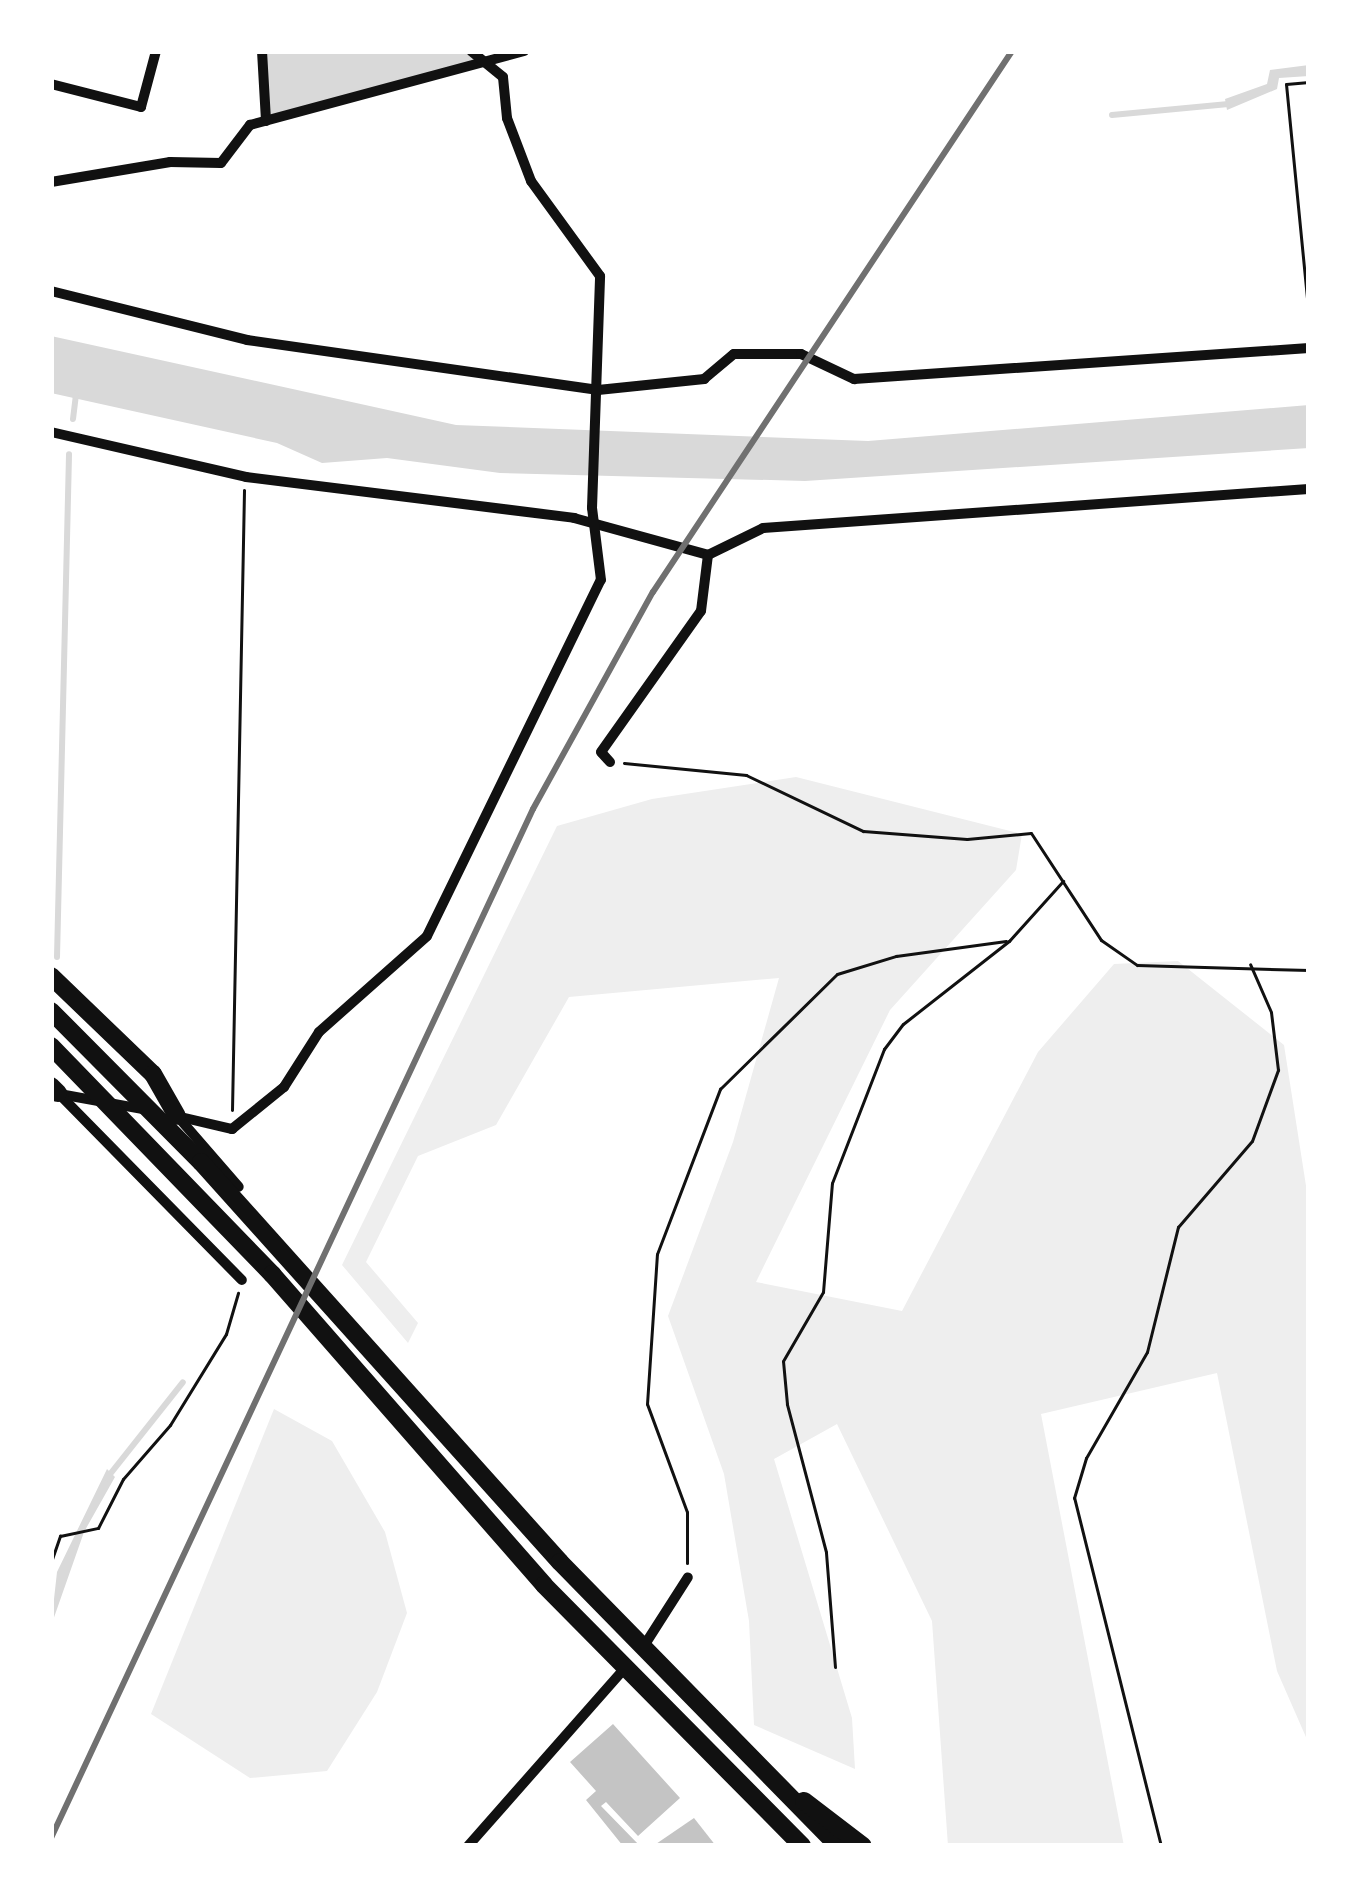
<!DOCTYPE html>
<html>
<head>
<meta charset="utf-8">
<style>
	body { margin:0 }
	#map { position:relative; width:1360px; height:1897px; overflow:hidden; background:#fff; font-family:Raleway,sans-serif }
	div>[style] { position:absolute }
	.green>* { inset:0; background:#eee }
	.water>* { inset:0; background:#d9d9d9 }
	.stream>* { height:6px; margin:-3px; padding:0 3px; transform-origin:3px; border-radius:3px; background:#d9d9d9 }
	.building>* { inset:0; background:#c4c4c4 }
	.path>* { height:3px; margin:-1.5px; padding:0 1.5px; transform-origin:1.5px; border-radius:1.5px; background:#111 }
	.minor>* { height:10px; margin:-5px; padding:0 5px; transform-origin:5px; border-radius:5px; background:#111 }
	.trunk>* { height:18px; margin:-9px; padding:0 9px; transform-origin:9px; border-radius:9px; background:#111 }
	.rail>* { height:6px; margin:-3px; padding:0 3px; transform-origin:3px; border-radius:3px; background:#707070 }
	span { translate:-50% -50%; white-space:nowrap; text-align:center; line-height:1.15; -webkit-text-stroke:12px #fff; paint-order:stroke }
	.frame { position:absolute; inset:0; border:54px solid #fff; pointer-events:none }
</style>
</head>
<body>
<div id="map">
	<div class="green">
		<div style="clip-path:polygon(796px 777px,1022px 834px,1016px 870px,890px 1010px,756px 1282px,902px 1311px,1038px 1052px,1114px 964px,1178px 961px,1284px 1045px,1309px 1205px,1309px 1744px,1277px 1671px,1217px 1373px,1041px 1414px,1124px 1846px,948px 1846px,932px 1621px,837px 1424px,774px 1459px,852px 1718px,855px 1769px,754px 1725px,749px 1621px,724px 1474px,668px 1316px,733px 1142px,779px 978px,569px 997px,496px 1125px,418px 1156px,366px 1262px,418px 1323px,408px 1343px,342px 1265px,557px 826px,652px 799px)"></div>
		<div style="clip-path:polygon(274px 1409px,332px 1441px,385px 1532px,407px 1613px,377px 1692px,327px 1771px,250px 1778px,151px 1714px)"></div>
	</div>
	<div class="water">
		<div style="clip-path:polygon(265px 51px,462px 51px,480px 59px,269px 116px)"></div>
		<div style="clip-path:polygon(1309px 65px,1309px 76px,1279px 78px,1277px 89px,1227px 110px,1225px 99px,1267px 84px,1270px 70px)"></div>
		<div style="clip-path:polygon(51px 336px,456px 425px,868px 441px,1309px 405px,1309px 448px,805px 481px,500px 473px,387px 458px,322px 463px,277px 443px,51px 393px)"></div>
		<div style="clip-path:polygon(107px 1469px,115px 1477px,84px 1532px,51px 1626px,57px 1572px)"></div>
	</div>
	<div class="stream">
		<div style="left:1112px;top:115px;width:117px;rotate:-5.4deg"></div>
		<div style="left:73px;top:419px;width:26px;rotate:-83deg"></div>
		<div style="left:57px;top:957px;width:503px;rotate:-88.63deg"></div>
		<div style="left:107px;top:1478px;width:122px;rotate:-51.6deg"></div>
	</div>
	<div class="building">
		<div style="clip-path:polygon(613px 1724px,680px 1798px,638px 1836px,606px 1802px,601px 1806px,640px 1846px,623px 1846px,586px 1800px,596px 1791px,570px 1762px)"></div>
		<div style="clip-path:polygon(694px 1818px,716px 1846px,653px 1846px)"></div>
	</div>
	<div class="path">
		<div style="left:1309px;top:82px;width:23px;rotate:175deg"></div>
		<div style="left:1286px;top:84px;width:236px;rotate:84.4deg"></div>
		<div style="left:624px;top:763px;width:123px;rotate:5.6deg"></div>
		<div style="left:746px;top:775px;width:130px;rotate:25.6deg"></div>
		<div style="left:863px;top:831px;width:104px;rotate:4.4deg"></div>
		<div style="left:967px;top:839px;width:64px;rotate:-5.4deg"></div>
		<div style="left:1031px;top:833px;width:128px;rotate:56.8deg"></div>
		<div style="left:1101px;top:940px;width:44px;rotate:34.8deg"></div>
		<div style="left:1137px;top:965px;width:172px;rotate:1.7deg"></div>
		<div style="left:232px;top:1110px;width:620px;rotate:-88.89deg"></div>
		<div style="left:51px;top:1562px;width:28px;rotate:-71deg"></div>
		<div style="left:60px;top:1536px;width:39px;rotate:-12deg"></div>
		<div style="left:98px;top:1528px;width:55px;rotate:-63deg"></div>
		<div style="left:123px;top:1479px;width:72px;rotate:-49deg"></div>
		<div style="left:170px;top:1425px;width:107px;rotate:-58.4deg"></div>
		<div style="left:226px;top:1334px;width:43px;rotate:-73.7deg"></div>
		<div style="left:687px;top:1563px;width:51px;rotate:-90deg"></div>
		<div style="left:687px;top:1512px;width:115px;rotate:-110.3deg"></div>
		<div style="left:647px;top:1404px;width:150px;rotate:-86.2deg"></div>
		<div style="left:657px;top:1254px;width:177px;rotate:-69.1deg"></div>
		<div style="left:720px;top:1089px;width:164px;rotate:-44.5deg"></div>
		<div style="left:837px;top:974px;width:62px;rotate:-17deg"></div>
		<div style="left:896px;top:956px;width:111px;rotate:-7.8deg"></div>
		<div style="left:835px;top:1667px;width:115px;rotate:-94.5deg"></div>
		<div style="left:826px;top:1552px;width:153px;rotate:-104.8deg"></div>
		<div style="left:787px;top:1404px;width:43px;rotate:-95.3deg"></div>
		<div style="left:783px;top:1361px;width:80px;rotate:-59.9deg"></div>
		<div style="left:823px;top:1292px;width:109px;rotate:-85.3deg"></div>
		<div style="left:832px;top:1183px;width:144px;rotate:-68.8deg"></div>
		<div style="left:884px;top:1049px;width:31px;rotate:-53deg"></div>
		<div style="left:903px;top:1024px;width:135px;rotate:-38.1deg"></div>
		<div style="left:1009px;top:941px;width:81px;rotate:-48deg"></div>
		<div style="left:1161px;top:1846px;width:359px;rotate:-104deg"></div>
		<div style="left:1074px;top:1498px;width:42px;rotate:-73.3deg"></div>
		<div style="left:1086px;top:1458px;width:122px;rotate:-60.1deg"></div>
		<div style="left:1147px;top:1352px;width:129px;rotate:-76.1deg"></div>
		<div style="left:1178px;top:1227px;width:113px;rotate:-49.3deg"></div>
		<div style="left:1252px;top:1141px;width:76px;rotate:-69.9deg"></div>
		<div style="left:1278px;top:1070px;width:58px;rotate:-96.9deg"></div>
		<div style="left:1271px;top:1012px;width:52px;rotate:-113.6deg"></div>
	</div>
	<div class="minor">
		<div style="left:262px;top:51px;width:70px;rotate:86.7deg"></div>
		<div style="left:51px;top:84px;width:93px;rotate:14.3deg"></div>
		<div style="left:141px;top:107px;width:58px;rotate:-75deg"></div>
		<div style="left:51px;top:182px;width:121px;rotate:-9.5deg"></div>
		<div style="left:170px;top:162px;width:51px;rotate:1.1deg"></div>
		<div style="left:221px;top:163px;width:48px;rotate:-52.7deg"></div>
		<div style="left:250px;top:125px;width:284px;rotate:-15.1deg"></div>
		<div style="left:51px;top:291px;width:202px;rotate:14deg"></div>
		<div style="left:247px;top:340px;width:355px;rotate:8.1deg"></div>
		<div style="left:598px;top:390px;width:107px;rotate:-5.9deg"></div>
		<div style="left:704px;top:379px;width:39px;rotate:-40deg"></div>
		<div style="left:734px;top:354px;width:67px"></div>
		<div style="left:801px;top:354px;width:59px;rotate:25.3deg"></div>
		<div style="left:854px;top:379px;width:456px;rotate:-3.9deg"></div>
		<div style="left:51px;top:432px;width:200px;rotate:13deg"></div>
		<div style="left:246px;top:477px;width:331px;rotate:7.1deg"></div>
		<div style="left:574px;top:518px;width:139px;rotate:15.4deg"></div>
		<div style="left:610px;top:762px;width:13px;rotate:-132deg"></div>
		<div style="left:601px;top:752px;width:173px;rotate:-54.7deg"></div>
		<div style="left:701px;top:611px;width:56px;rotate:-82.9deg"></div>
		<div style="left:708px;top:555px;width:61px;rotate:-26.1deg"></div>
		<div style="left:763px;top:528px;width:547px;rotate:-4.09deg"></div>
		<div style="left:54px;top:1093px;width:96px;rotate:10.3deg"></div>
		<div style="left:61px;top:1096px;width:258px;rotate:45.5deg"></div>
		<div style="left:172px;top:1115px;width:62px;rotate:13.1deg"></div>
		<div style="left:232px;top:1129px;width:67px;rotate:-38.9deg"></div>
		<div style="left:284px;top:1087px;width:65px;rotate:-57.5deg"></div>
		<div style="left:319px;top:1032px;width:144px;rotate:-41.6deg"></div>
		<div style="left:427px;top:936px;width:396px;rotate:-64deg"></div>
		<div style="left:601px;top:580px;width:73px;rotate:-97.1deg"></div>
		<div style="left:592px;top:508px;width:232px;rotate:-88deg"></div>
		<div style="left:600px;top:276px;width:117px;rotate:-126deg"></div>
		<div style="left:531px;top:181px;width:67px;rotate:-110.9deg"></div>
		<div style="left:507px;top:118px;width:41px;rotate:-95.6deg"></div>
		<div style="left:503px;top:77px;width:41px;rotate:-140.9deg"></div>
		<div style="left:179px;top:1118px;width:91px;rotate:49deg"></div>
		<div style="left:642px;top:1649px;width:85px;rotate:-57.4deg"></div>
		<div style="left:468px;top:1846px;width:236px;rotate:-48.6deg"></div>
	</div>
	<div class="trunk">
		<div style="left:51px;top:976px;width:141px;rotate:43.9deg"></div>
		<div style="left:153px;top:1074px;width:48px;rotate:60.3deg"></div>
		<div style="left:51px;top:1011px;width:213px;rotate:45.2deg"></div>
		<div style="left:201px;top:1162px;width:537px;rotate:48.09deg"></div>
		<div style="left:560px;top:1562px;width:397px;rotate:45.6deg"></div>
		<div style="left:51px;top:1046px;width:318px;rotate:45.9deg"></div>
		<div style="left:272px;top:1274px;width:413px;rotate:48.8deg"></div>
		<div style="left:544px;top:1585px;width:367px;rotate:45.3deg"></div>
		<div style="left:51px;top:1086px;width:10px;rotate:45deg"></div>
		<div style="left:804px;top:1801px;width:74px;rotate:37.3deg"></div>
	</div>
	<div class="rail">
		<div style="left:51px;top:1838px;width:1136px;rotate:-64.9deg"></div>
		<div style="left:533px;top:809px;width:248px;rotate:-61.1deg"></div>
		<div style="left:653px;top:592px;width:649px;rotate:-56.43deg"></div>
	</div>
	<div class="frame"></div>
</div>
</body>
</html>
